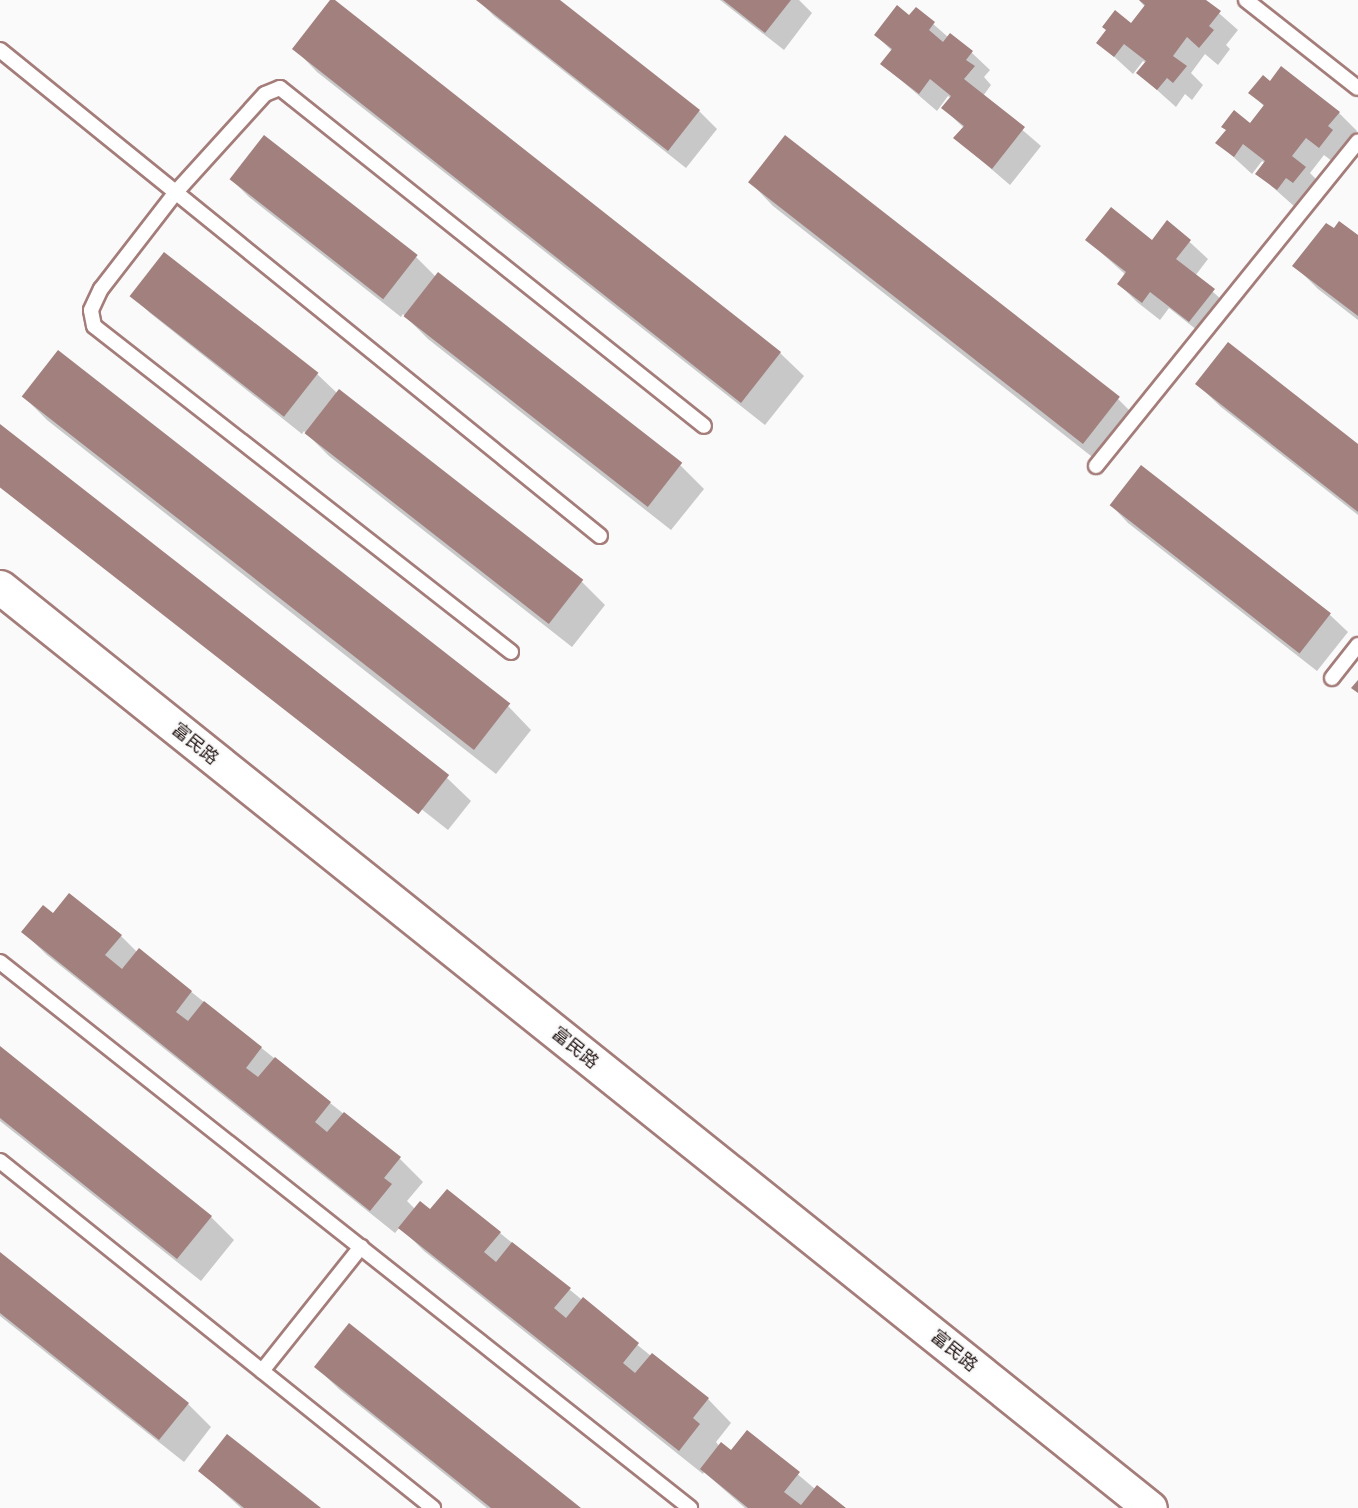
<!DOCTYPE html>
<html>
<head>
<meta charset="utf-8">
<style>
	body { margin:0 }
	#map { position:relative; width:1358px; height:1508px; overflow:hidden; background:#fafafa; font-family:"Fira Sans Condensed","Noto Sans SC",sans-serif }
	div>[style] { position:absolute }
	.shadow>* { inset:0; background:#0003 }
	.building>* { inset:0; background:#a1807e; transform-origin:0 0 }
	.roads { filter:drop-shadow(2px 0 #a47d7a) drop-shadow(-2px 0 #a47d7a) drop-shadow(0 2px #a47d7a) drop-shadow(0 -2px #a47d7a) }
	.service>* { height:14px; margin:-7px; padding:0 7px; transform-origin:7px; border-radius:7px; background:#fff }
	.tertiary>* { height:33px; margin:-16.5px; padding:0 16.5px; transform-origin:16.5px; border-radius:16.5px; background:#fff }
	span { translate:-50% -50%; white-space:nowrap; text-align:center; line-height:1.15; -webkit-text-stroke:4.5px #fafafa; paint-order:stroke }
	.street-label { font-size:18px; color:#221413 }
</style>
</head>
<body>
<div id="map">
	<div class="shadow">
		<div style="clip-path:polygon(332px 0,780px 353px,804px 376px,765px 425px,317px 72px,294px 48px)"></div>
		<div style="clip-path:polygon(478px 0,558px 0,699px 111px,717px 129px,686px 168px,494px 16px)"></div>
		<div style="clip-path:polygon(720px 0,799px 0,812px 13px,784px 50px)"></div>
		<div style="clip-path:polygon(1139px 0,1204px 0,1238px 30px,1226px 45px,1230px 49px,1218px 65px,1205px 54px,1191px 73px,1203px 85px,1192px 100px,1185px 94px,1176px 107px,1138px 73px,1146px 63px,1143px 61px,1133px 74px,1098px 42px,1131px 25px,1145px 7px)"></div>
		<div style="clip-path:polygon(916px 9px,948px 37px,950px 35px,972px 53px,990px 70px,984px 77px,991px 85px,983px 96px,1041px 146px,1010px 185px,955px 138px,964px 128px,943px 108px,951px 98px,948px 96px,937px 111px,882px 64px,892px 51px,876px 35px,909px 17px)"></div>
		<div style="clip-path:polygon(1270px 83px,1339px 113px,1357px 131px,1345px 145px,1350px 149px,1337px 165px,1324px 155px,1310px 173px,1323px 186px,1311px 200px,1305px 195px,1295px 207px,1257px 173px,1265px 163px,1262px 161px,1252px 174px,1217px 142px,1250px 125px,1265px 107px,1250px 93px)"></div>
		<div style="clip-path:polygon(264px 137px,416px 257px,436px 277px,438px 274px,680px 465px,704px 489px,671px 530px,428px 339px,403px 314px,401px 317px,249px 197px,231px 179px)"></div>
		<div style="clip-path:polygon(750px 182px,1118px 399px,1141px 422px,1105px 467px,773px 206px)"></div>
		<div style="clip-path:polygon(1168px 222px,1208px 259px,1195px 276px,1231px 308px,1207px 338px,1169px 308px,1160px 320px,1137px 302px,1119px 284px,1126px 275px,1087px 240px,1152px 242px)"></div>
		<div style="clip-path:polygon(1334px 231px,1358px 237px,1358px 320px,1318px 289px,1294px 265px)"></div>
		<div style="clip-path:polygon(165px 254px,317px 374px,337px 393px,582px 582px,605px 605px,572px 647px,329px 456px,304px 431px,302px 434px,150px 313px,132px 296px)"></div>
		<div style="clip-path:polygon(1197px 384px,1358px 446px,1358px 515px,1221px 407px)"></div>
		<div style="clip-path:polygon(23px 396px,508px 706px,531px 730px,496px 774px,47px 420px)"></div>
		<div style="clip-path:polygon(0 426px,447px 778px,471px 801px,448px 830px,0 477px)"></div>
		<div style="clip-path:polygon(1141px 467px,1330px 615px,1348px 632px,1317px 671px,1128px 523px,1111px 505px)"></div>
		<div style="clip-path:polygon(53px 915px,121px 936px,137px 952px,139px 950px,400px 1159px,423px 1182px,407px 1201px,415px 1209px,431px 1211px,500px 1233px,651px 1356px,708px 1399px,731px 1423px,716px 1442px,720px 1447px,732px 1452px,748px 1432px,815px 1489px,843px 1508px,745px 1508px,704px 1472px,703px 1474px,424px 1251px,400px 1227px,395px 1233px,47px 955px,23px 932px)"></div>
		<div style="clip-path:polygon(0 1048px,211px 1217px,234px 1240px,201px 1281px,0 1121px)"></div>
		<div style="clip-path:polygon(0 1254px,188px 1404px,211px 1427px,184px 1462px,0 1316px)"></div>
		<div style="clip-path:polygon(316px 1367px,578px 1508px,487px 1508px,340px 1390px)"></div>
		<div style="clip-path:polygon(200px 1471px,318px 1508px,241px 1508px)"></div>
	</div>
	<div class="building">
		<div style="clip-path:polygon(330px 0,335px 0,781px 352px,741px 403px,292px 49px)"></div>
		<div style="clip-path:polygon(476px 0,560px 0,700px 110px,668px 151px)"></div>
		<div style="clip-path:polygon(723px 0,791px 0,765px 33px)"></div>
		<div style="clip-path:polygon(1139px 0,1206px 0,1221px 11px,1209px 26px,1214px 30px,1199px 48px,1187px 37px,1173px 56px,1187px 66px,1173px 83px,1167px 78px,1157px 90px,1136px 73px,1146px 61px,1124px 44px,1114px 57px,1096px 43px,1106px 30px,1102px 27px,1115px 10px,1131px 23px,1145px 5px)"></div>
		<div style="clip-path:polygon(897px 5px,909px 15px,916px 7px,935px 22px,929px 30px,943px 42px,950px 33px,973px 51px,966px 60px,975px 66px,964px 79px,1025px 127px,992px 169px,953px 138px,964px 126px,941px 108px,951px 96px,930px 79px,919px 94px,880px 64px,892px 49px,874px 35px)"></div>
		<div style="clip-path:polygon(1281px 66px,1340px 112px,1328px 126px,1333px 130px,1319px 148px,1306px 138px,1292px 156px,1306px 167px,1293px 183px,1286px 178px,1277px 190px,1255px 174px,1265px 161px,1243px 144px,1234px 157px,1215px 143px,1226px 130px,1221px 127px,1234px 110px,1250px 123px,1264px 105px,1248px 93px,1263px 75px,1270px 81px)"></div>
		<div style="left:264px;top:135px;width:195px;height:56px;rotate:38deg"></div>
		<div style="left:785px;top:135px;width:425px;height:60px;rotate:38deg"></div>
		<div style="clip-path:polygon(1111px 207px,1152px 240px,1167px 220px,1191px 240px,1176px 259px,1215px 289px,1189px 322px,1150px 292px,1142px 303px,1117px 284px,1126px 272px,1085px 240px)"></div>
		<div style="clip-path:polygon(1339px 221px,1358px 235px,1358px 316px,1292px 266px,1326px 223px,1334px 228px)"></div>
		<div style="left:164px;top:252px;width:196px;height:56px;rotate:38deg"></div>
		<div style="left:438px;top:272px;width:310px;height:56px;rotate:38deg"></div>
		<div style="clip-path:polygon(1228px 342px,1358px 444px,1358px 512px,1195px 384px)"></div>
		<div style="left:58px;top:350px;width:574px;height:59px;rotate:38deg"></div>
		<div style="left:339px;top:389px;width:310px;height:56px;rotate:38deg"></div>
		<div style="left:0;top:424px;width:570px;height:50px;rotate:38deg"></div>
		<div style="left:1141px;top:465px;width:241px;height:51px;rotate:38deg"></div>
		<div style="clip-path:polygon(1358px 680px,1358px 693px,1351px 688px)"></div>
		<div style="clip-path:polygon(69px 893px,122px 935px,105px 955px,122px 969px,139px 948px,192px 991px,176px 1012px,188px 1021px,204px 1001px,262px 1047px,246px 1068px,258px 1077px,275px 1057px,331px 1102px,315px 1122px,327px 1132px,344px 1112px,401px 1157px,384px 1178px,392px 1184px,370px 1211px,21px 932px,43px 905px,53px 913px)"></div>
		<div style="clip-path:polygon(0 1046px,212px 1216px,177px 1259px,0 1118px)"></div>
		<div style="clip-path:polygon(447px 1189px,501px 1232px,484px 1252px,496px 1262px,512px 1242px,571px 1288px,554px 1308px,566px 1318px,583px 1297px,639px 1343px,623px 1363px,635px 1373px,652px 1353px,709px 1398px,693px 1418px,700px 1424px,679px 1451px,398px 1228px,420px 1201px,430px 1209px)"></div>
		<div style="clip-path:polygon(0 1252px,189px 1403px,159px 1440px,0 1313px)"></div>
		<div style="clip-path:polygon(349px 1323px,581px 1508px,491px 1508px,314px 1367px)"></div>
		<div style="clip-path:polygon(747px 1430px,800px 1472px,784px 1492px,801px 1505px,817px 1485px,846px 1508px,748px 1508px,700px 1469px,721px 1442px,731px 1450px)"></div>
		<div style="clip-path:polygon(227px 1434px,321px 1508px,244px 1508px,198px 1471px)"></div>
	</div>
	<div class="roads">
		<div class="service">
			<div style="left:1246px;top:0;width:142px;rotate:38.2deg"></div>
			<div style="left:0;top:50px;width:772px;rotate:39.01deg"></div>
			<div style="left:1096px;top:466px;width:417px;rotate:-51.1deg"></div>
			<div style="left:511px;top:652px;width:529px;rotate:-141.98deg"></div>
			<div style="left:94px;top:326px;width:16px;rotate:-101deg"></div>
			<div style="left:91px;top:310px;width:23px;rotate:-65deg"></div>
			<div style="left:101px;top:289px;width:123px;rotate:-52.3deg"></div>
			<div style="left:176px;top:192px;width:132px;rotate:-47.8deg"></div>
			<div style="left:265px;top:94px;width:16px;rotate:-22deg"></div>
			<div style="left:280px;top:88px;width:542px;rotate:38.56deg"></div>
			<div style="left:1332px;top:678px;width:42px;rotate:-51.8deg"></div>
			<div style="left:0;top:962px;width:880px;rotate:38.35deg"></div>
			<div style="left:0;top:1161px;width:555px;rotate:38.71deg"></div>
			<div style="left:262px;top:1371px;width:159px;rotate:-51.4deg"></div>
		</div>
		<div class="tertiary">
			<div style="left:0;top:587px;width:1473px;rotate:38.69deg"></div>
		</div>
	</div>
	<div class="street-label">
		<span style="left:195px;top:744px;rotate:39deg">富民路</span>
		<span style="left:575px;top:1048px;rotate:39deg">富民路</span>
		<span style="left:954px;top:1351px;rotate:39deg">富民路</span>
	</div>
</div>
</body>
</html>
